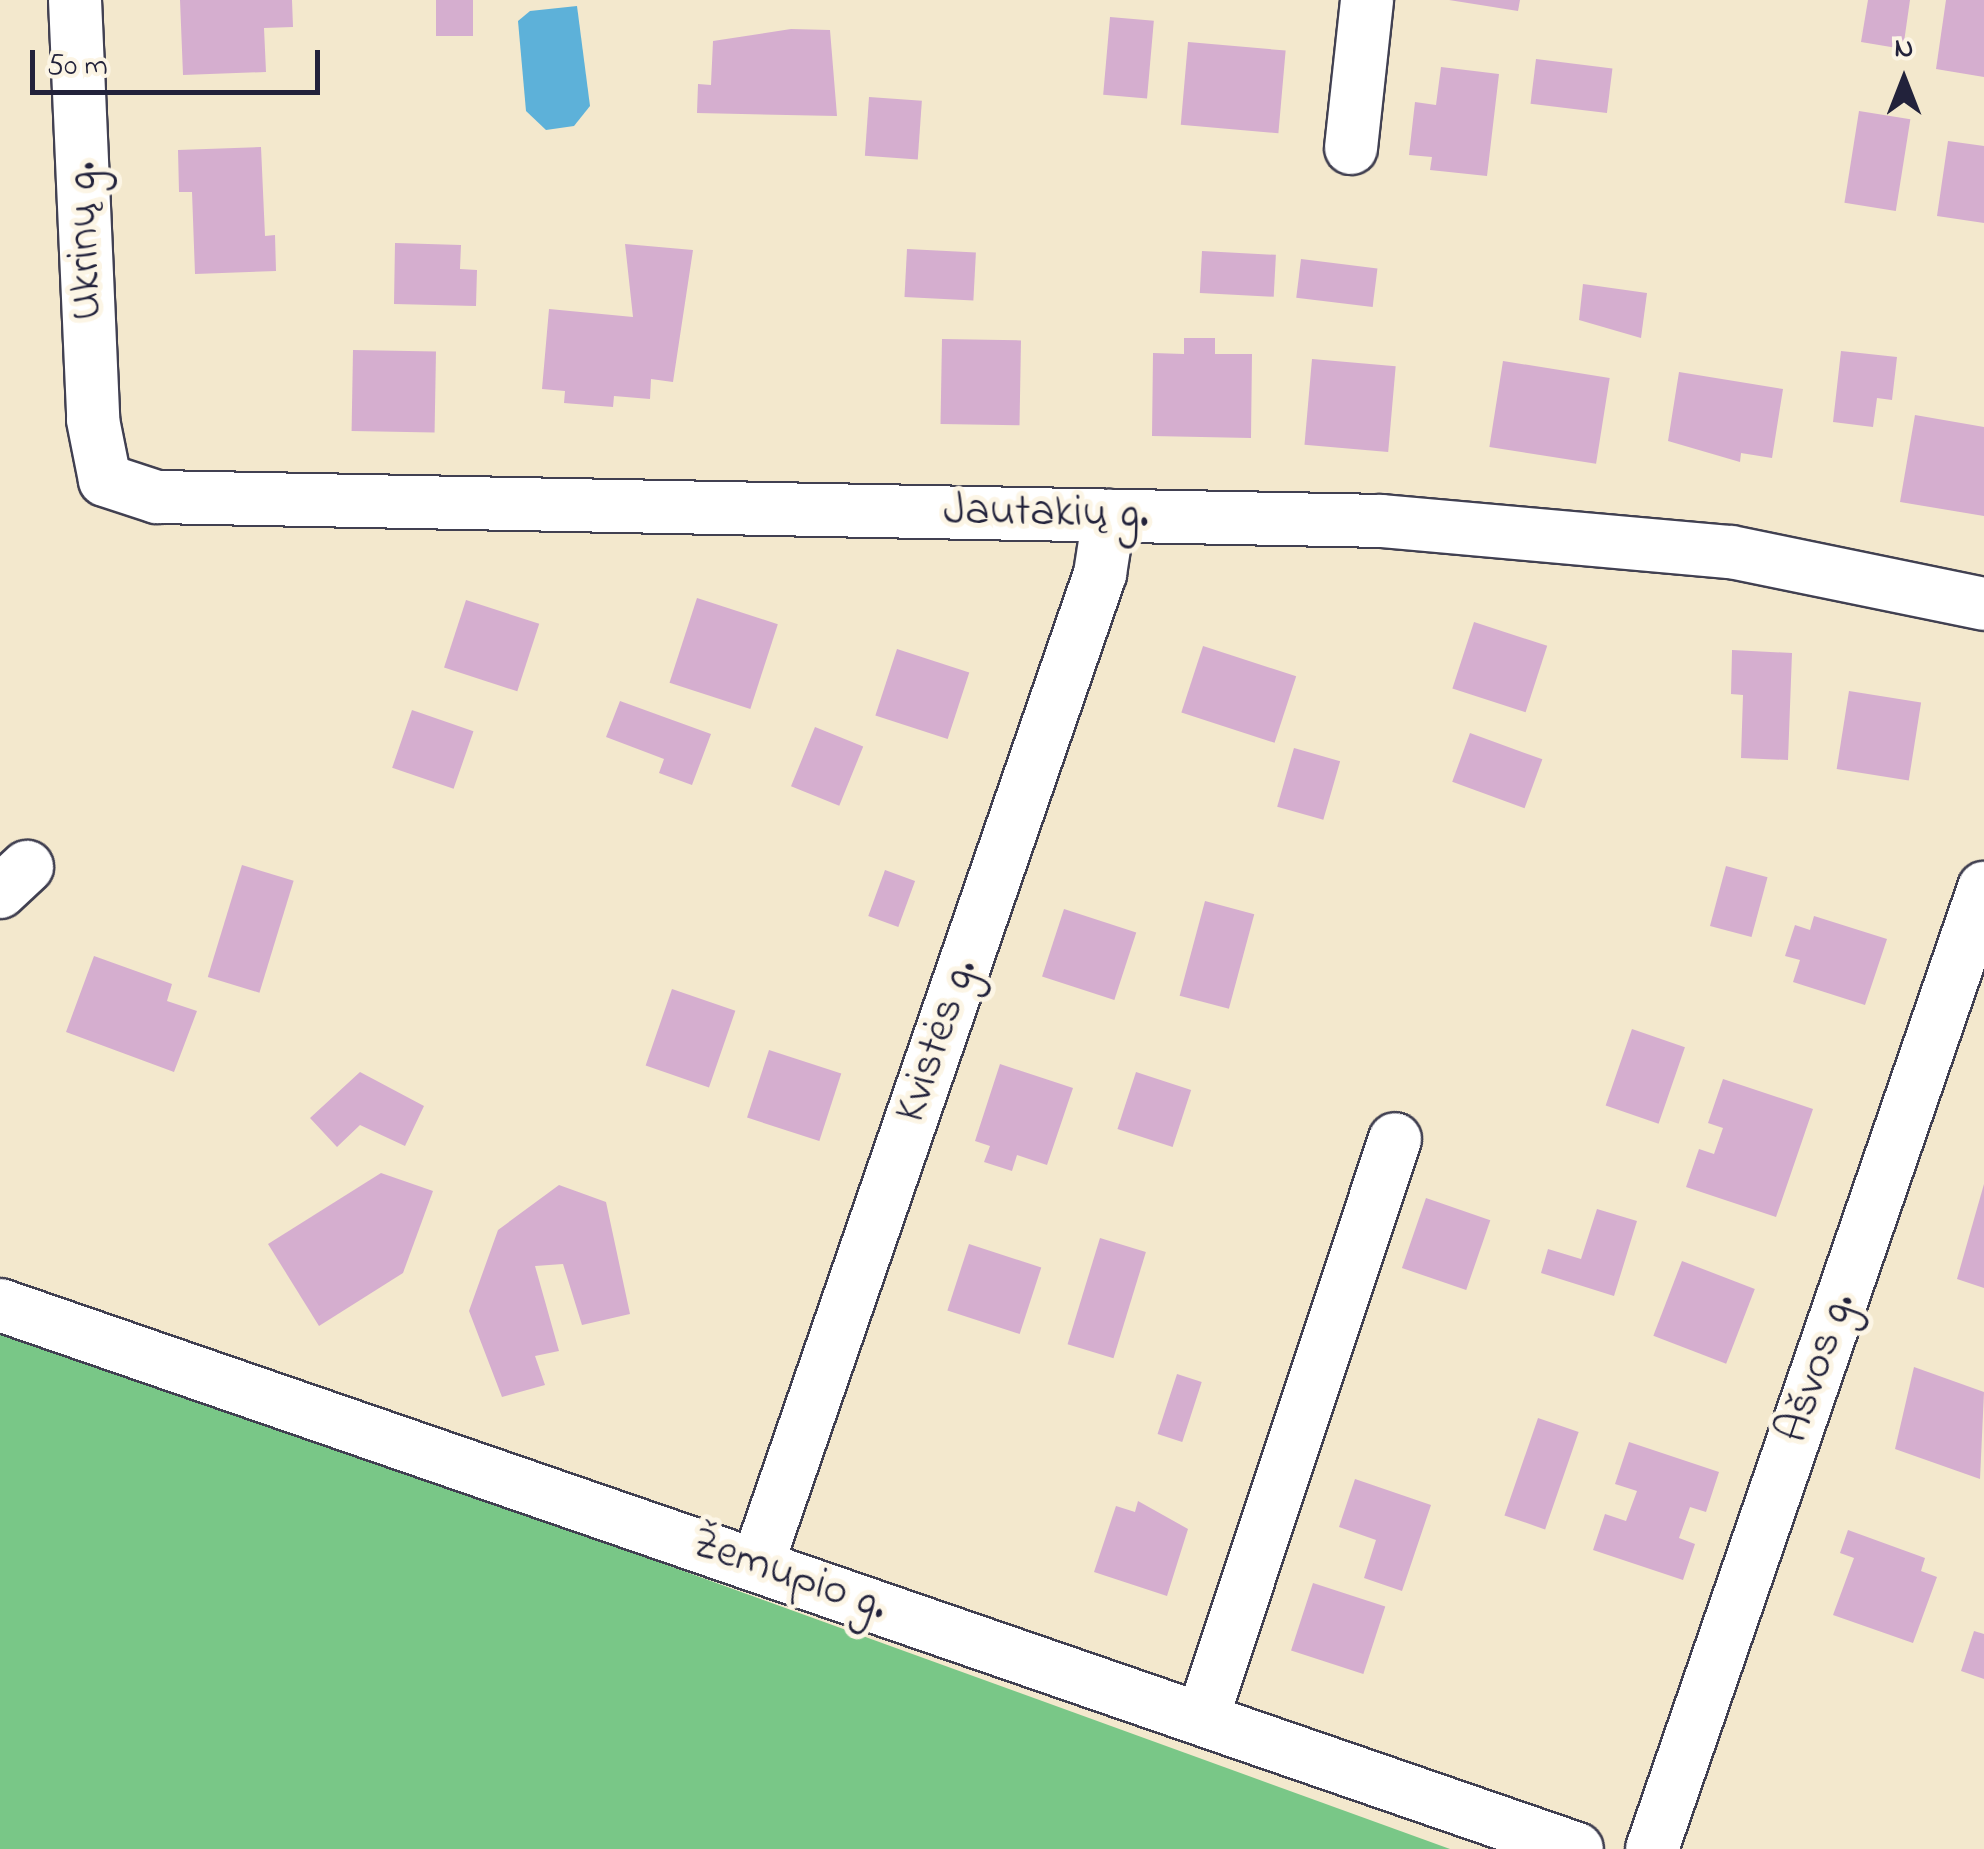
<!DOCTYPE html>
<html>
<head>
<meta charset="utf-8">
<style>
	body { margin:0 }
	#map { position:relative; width:1984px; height:1849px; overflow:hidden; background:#f3e8cd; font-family:"Indie Flower",sans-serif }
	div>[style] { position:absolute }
	.green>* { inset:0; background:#79c787 }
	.water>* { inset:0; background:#5db1d9 }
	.building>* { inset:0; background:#d5aecf; transform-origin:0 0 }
	.roads { filter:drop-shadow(2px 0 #414051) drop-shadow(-2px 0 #414051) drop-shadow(0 2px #414051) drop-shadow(0 -2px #414051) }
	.minor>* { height:52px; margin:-26px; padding:0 26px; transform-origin:26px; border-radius:26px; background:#fff }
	span { translate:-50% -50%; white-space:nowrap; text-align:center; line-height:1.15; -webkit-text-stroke:10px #fcf5e5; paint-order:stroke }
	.street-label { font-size:45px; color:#22223b }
	.north { position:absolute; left:1854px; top:30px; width:100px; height:100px; -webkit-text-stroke:8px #fcf5e5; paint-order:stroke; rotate:0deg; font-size:28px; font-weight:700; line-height:40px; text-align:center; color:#22223b }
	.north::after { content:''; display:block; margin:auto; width:35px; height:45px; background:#22223b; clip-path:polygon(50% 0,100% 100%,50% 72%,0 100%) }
	.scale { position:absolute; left:30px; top:50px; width:290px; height:45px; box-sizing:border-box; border:5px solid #22223b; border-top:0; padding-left:12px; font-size:30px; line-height:35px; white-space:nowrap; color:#22223b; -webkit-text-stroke:8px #fcf5e5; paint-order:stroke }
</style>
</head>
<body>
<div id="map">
	<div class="green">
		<div style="clip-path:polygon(0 1323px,1450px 1849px,0 1849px)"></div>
	</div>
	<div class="water">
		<div style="clip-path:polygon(577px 6px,590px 106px,574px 126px,546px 130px,526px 111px,518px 21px,530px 11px)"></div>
	</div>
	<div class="building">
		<div style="clip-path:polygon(180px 0,292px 0,293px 27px,264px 28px,266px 72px,183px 75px)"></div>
		<div style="left:436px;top:0;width:37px;height:36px"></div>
		<div style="clip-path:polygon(1449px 0,1520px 0,1518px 11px)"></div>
		<div style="clip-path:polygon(1868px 0,1910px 0,1903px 49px,1861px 42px)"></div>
		<div style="clip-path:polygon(1946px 0,1984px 0,1984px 77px,1936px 69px)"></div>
		<div style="left:1110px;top:17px;width:44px;height:78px;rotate:5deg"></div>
		<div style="clip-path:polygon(791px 29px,830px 30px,837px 116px,697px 113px,698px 84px,711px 85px,713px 41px)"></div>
		<div style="left:1188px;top:42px;width:98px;height:83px;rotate:5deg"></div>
		<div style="left:1536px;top:59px;width:77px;height:45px;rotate:7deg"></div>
		<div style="clip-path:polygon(1441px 67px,1499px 74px,1487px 176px,1430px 170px,1432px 157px,1409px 155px,1415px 102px,1436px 105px)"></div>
		<div style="left:869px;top:97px;width:53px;height:59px;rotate:4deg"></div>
		<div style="left:1859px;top:111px;width:52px;height:93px;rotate:9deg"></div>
		<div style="clip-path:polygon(1948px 141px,1984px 146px,1984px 223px,1937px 216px)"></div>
		<div style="clip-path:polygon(261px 147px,265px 236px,275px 235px,276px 271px,195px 274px,192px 192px,179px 192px,178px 150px)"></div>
		<div style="clip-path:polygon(395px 243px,461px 245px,460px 269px,477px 270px,476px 306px,394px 304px)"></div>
		<div style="clip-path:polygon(625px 244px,693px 250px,673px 382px,651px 379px,650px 399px,614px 396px,613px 407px,564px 403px,565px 391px,542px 389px,549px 309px,633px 317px)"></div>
		<div style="left:907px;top:249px;width:69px;height:48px;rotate:3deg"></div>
		<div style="left:1202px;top:251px;width:74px;height:42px;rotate:3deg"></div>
		<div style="left:1301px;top:259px;width:77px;height:39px;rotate:7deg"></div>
		<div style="clip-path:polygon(1583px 284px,1647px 293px,1641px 338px,1579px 320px)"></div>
		<div style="clip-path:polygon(1184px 338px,1215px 338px,1215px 354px,1252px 354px,1251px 438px,1152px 436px,1153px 353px,1184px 354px)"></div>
		<div style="left:942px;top:339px;width:79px;height:85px;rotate:1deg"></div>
		<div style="left:353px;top:350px;width:83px;height:81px;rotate:1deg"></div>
		<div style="clip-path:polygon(1841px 351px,1897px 357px,1892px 400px,1877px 398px,1873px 427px,1833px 422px)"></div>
		<div style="left:1312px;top:359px;width:84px;height:86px;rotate:5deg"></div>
		<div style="left:1503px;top:361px;width:108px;height:87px;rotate:9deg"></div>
		<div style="clip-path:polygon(1679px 372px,1783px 389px,1772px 458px,1741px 453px,1740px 462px,1668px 441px)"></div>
		<div style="clip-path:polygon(1915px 415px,1984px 427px,1984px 516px,1900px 502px)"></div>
		<div style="left:697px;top:598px;width:85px;height:89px;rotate:18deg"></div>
		<div style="left:466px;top:600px;width:77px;height:71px;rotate:18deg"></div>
		<div style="left:1474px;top:622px;width:77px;height:70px;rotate:18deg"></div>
		<div style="left:1203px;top:646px;width:98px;height:70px;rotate:18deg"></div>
		<div style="left:897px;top:649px;width:76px;height:70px;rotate:18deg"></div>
		<div style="clip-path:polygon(1732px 650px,1792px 653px,1788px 760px,1741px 758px,1743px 695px,1731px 694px)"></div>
		<div style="left:1849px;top:691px;width:73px;height:79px;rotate:9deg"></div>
		<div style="clip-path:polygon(620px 701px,711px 734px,692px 785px,659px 773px,664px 759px,606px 737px)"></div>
		<div style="left:412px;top:710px;width:65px;height:61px;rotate:19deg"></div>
		<div style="left:815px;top:727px;width:52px;height:64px;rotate:22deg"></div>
		<div style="left:1470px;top:733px;width:77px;height:52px;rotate:20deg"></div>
		<div style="left:1294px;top:748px;width:48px;height:61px;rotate:16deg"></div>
		<div style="left:242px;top:865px;width:54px;height:117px;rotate:17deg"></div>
		<div style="left:1726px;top:866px;width:43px;height:62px;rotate:15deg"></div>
		<div style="left:885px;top:870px;width:32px;height:49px;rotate:20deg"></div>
		<div style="left:1205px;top:901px;width:51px;height:98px;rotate:15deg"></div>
		<div style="left:1064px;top:909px;width:76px;height:71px;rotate:18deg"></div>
		<div style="clip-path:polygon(1814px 916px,1887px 939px,1865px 1005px,1793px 982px,1800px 960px,1785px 956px,1795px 925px,1810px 930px)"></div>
		<div style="clip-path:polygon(94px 956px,172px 984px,167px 1001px,197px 1011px,174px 1072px,66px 1032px)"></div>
		<div style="left:672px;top:989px;width:67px;height:81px;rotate:19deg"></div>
		<div style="left:1632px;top:1029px;width:56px;height:81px;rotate:19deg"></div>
		<div style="left:769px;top:1050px;width:76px;height:71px;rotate:18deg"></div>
		<div style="clip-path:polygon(1000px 1064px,1073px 1088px,1047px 1165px,1017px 1155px,1012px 1171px,984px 1162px,990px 1146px,975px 1141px)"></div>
		<div style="clip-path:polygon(360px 1072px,424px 1106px,405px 1146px,360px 1125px,337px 1147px,310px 1118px)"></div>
		<div style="left:1136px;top:1072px;width:58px;height:60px;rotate:18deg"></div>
		<div style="clip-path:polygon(1723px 1079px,1813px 1109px,1776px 1217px,1686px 1187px,1699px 1149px,1714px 1154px,1723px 1128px,1708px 1123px)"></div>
		<div style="clip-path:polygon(381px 1173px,433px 1191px,403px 1273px,319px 1326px,268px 1244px)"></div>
		<div style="clip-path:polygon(1984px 1184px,1984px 1288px,1957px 1279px)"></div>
		<div style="clip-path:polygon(559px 1185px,606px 1202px,630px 1314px,582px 1325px,563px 1264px,535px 1266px,559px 1351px,535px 1356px,545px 1385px,502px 1397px,469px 1311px,498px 1230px)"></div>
		<div style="left:1426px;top:1198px;width:68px;height:74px;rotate:19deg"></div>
		<div style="clip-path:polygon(1597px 1209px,1637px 1221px,1614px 1296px,1541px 1273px,1548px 1249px,1581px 1259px)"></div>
		<div style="left:1100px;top:1238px;width:48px;height:111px;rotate:17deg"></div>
		<div style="left:969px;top:1244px;width:76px;height:70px;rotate:18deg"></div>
		<div style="left:1682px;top:1261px;width:78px;height:80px;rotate:21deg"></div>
		<div style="clip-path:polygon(1914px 1367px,1984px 1392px,1980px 1479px,1895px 1449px)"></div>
		<div style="left:1177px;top:1374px;width:26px;height:63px;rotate:18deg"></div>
		<div style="left:1538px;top:1418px;width:43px;height:103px;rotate:19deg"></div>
		<div style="clip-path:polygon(1629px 1442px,1719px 1472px,1706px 1512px,1690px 1507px,1679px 1538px,1695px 1544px,1683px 1580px,1593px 1550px,1605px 1514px,1626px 1521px,1637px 1491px,1615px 1484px)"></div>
		<div style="clip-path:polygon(1355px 1479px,1431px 1505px,1402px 1591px,1364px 1578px,1376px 1540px,1339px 1527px)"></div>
		<div style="clip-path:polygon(1138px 1501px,1188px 1529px,1167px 1596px,1094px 1572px,1116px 1506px,1135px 1512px)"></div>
		<div style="clip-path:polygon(1848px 1530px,1925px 1558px,1921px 1571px,1937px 1577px,1913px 1643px,1833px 1615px,1854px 1558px,1840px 1553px)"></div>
		<div style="left:1313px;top:1583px;width:76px;height:71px;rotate:18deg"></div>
		<div style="clip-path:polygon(1974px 1631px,1984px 1634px,1984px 1679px,1961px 1671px)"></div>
	</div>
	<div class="roads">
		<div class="minor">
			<div style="left:75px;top:0;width:420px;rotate:87.5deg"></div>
			<div style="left:93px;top:420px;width:61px;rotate:78.7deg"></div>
			<div style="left:105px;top:480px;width:55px;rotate:18.1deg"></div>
			<div style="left:157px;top:497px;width:1224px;rotate:1.12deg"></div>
			<div style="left:1381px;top:521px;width:351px;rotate:5.1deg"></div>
			<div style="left:1731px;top:552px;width:258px;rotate:11.6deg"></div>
			<div style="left:1351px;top:148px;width:149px;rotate:-83.8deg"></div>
			<div style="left:0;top:892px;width:37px;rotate:-43deg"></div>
			<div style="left:0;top:1305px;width:1668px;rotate:19.03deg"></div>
			<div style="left:757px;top:1565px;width:1049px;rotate:-70.91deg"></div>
			<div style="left:1100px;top:574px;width:59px;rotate:-81.2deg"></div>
			<div style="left:1202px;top:1719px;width:611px;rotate:-71.59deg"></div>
			<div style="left:1652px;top:1849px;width:1017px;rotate:-70.94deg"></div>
		</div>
	</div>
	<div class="street-label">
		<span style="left:86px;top:241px;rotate:-92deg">Ukrinų g.</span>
		<span style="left:1046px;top:514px;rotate:1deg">Jautakių g.</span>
		<span style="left:938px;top:1041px;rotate:-71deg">Kvistės g.</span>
		<span style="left:1818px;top:1368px;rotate:-71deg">Ašvos g.</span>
		<span style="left:789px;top:1576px;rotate:19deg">Žemupio g.</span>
	</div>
	<div class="north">N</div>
	<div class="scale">50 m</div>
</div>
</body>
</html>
